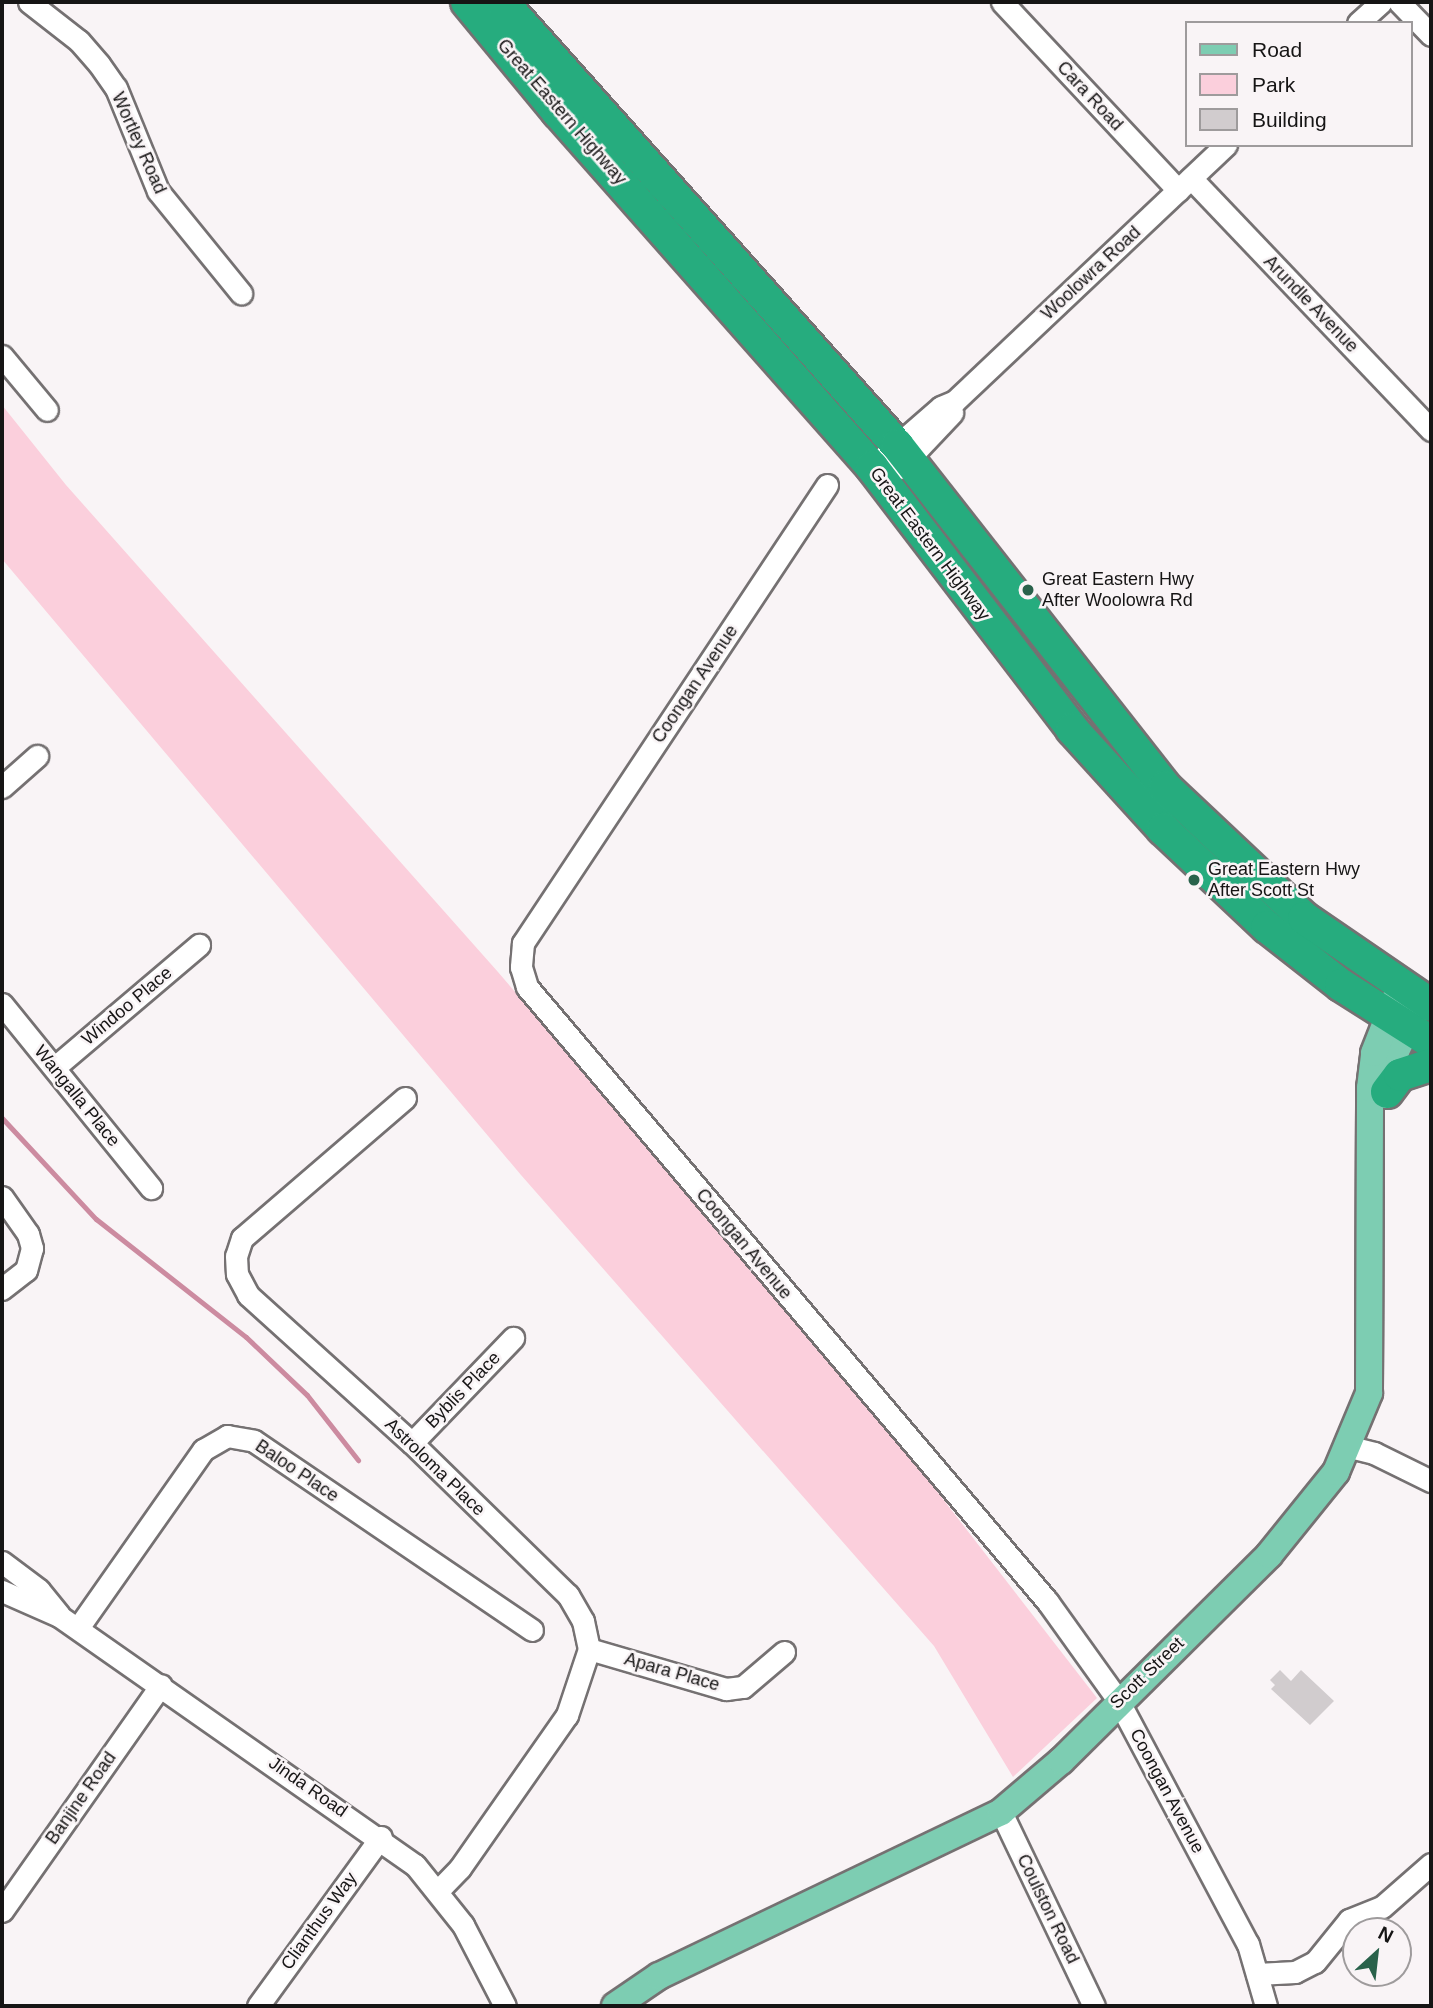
<!DOCTYPE html>
<html>
<head>
<meta charset="utf-8">
<style>
	body { margin:0 }
	#map { position:relative; width:1433px; height:2008px; overflow:hidden; background:#f9f4f6; font-family:Helvetica,sans-serif }
	div>[style] { position:absolute }
	.green>* { inset:0; background:#fbcfdc }
	.stream>* { height:5px; margin:-2.5px; padding:0 2.5px; transform-origin:2.5px; border-radius:2.5px; background:#cc8ba0 }
	.building>* { inset:0; background:#d1ccce }
	.roads { filter:drop-shadow(2px 0 #757172) drop-shadow(-2px 0 #757172) drop-shadow(0 2px #757172) drop-shadow(0 -2px #757172) }
	.minor>* { height:21px; margin:-10.5px; padding:0 10.5px; transform-origin:10.5px; border-radius:10.5px; background:#fff }
	.major>* { height:26px; margin:-13px; padding:0 13px; transform-origin:13px; border-radius:13px; background:#7dcdb2 }
	.highway>* { height:32px; margin:-16px; padding:0 16px; transform-origin:16px; border-radius:16px; background:#26ac7e }
	.dots>* { width:19px; height:19px; translate:-50% -50%; box-sizing:border-box; border:4px solid #f9f4f6; border-radius:50% }
	span { translate:-50% -50%; white-space:nowrap; text-align:center; line-height:1.15; -webkit-text-stroke:5px #f9f4f6; paint-order:stroke }
	.street-label { font-size:18px; color:#161515 }
	.poi-label { font-size:18px; color:#161515 }
	.left { translate:0 -50%; text-align:left }
	.frame { position:absolute; inset:0; border:4px solid #161515; pointer-events:none }
	.legend { position:absolute; left:1185px; top:21px; width:228px; height:126px; box-sizing:border-box; background:#f9f4f6; border:2px solid #9e9b9c; margin:0; padding:9px 12px; list-style:none; font-size:21px; color:#161515 }
	.legend li { display:flex; align-items:center; gap:14px; height:35px }
	.legend b { width:35px; border:2px solid #9e9b9c }
	.north { position:absolute; left:1342px; top:1917px; width:70px; height:70px; box-sizing:border-box; background:#f9f4f6; border:2px solid #9e9b9c; border-radius:50%; rotate:27deg; font-size:19px; font-weight:700; line-height:28px; text-align:center; color:#161515 }
	.north::after { content:''; display:block; margin:auto; width:24px; height:32px; background:#29624b; clip-path:polygon(50% 0,100% 100%,50% 72%,0 100%) }
</style>
</head>
<body>
<div id="map">
	<div class="green">
		<div style="clip-path:polygon(2px 405px,66px 485px,498px 972px,884px 1423px,1097px 1698px,1013px 1777px,934px 1646px,521px 1175px,2px 559px)"></div>
	</div>
	<div class="stream">
		<div style="left:2px;top:1118px;width:138px;rotate:47.1deg"></div>
		<div style="left:96px;top:1219px;width:191px;rotate:38.2deg"></div>
		<div style="left:246px;top:1337px;width:84px;rotate:43.6deg"></div>
		<div style="left:307px;top:1395px;width:83px;rotate:51.9deg"></div>
	</div>
	<div class="building">
		<div style="clip-path:polygon(1280px 1670px,1291px 1681px,1301px 1670px,1334px 1701px,1310px 1725px,1271px 1689px,1275px 1685px,1270px 1680px)"></div>
	</div>
	<div class="roads">
		<div class="minor">
			<div style="left:29px;top:2px;width:63px;rotate:38deg"></div>
			<div style="left:79px;top:41px;width:30px;rotate:49deg"></div>
			<div style="left:99px;top:64px;width:29px;rotate:55deg"></div>
			<div style="left:116px;top:88px;width:111px;rotate:67.8deg"></div>
			<div style="left:158px;top:191px;width:132px;rotate:50.9deg"></div>
			<div style="left:1002px;top:2px;width:258px;rotate:46.9deg"></div>
			<div style="left:1399px;top:2px;width:46px;rotate:45.9deg"></div>
			<div style="left:1358px;top:23px;width:31px;rotate:-42deg"></div>
			<div style="left:1191px;top:178px;width:348px;rotate:46.4deg"></div>
			<div style="left:2px;top:356px;width:70px;rotate:50.2deg"></div>
			<div style="left:872px;top:467px;width:91px;rotate:-41deg"></div>
			<div style="left:941px;top:407px;width:15px;rotate:-23deg"></div>
			<div style="left:955px;top:401px;width:373px;rotate:-43.4deg"></div>
			<div style="left:900px;top:468px;width:76px;rotate:-46.6deg"></div>
			<div style="left:827px;top:485px;width:550px;rotate:123.57deg"></div>
			<div style="left:523px;top:943px;width:24px;rotate:95deg"></div>
			<div style="left:521px;top:967px;width:21px;rotate:73deg"></div>
			<div style="left:527px;top:987px;width:805px;rotate:49.74deg"></div>
			<div style="left:1047px;top:1601px;width:122px;rotate:54.4deg"></div>
			<div style="left:1118px;top:1700px;width:276px;rotate:62deg"></div>
			<div style="left:1248px;top:1944px;width:65px;rotate:73.8deg"></div>
			<div style="left:2px;top:787px;width:47px;rotate:-41.5deg"></div>
			<div style="left:2px;top:1004px;width:237px;rotate:51deg"></div>
			<div style="left:55px;top:1067px;width:189px;rotate:-40.3deg"></div>
			<div style="left:405px;top:1098px;width:215px;rotate:139.3deg"></div>
			<div style="left:242px;top:1238px;width:19px;rotate:108deg"></div>
			<div style="left:236px;top:1256px;width:18px;rotate:87deg"></div>
			<div style="left:237px;top:1274px;width:24px;rotate:62deg"></div>
			<div style="left:248px;top:1295px;width:221px;rotate:42.1deg"></div>
			<div style="left:412px;top:1443px;width:218px;rotate:44.3deg"></div>
			<div style="left:568px;top:1595px;width:30px;rotate:60deg"></div>
			<div style="left:583px;top:1621px;width:29px;rotate:78deg"></div>
			<div style="left:589px;top:1649px;width:70px;rotate:108.4deg"></div>
			<div style="left:567px;top:1715px;width:187px;rotate:125deg"></div>
			<div style="left:460px;top:1868px;width:30px;rotate:134deg"></div>
			<div style="left:2px;top:1197px;width:45px;rotate:54.9deg"></div>
			<div style="left:28px;top:1234px;width:15px;rotate:74deg"></div>
			<div style="left:32px;top:1248px;width:23px;rotate:105deg"></div>
			<div style="left:26px;top:1270px;width:31px;rotate:142deg"></div>
			<div style="left:412px;top:1443px;width:146px;rotate:-46.1deg"></div>
			<div style="left:1350px;top:1447px;width:25px;rotate:14deg"></div>
			<div style="left:1374px;top:1453px;width:64px;rotate:26.2deg"></div>
			<div style="left:2px;top:1562px;width:46px;rotate:37.1deg"></div>
			<div style="left:39px;top:1590px;width:32px;rotate:51deg"></div>
			<div style="left:2px;top:1591px;width:62px;rotate:23.7deg"></div>
			<div style="left:59px;top:1616px;width:434px;rotate:35deg"></div>
			<div style="left:415px;top:1865px;width:77px;rotate:51.3deg"></div>
			<div style="left:463px;top:1925px;width:91px;rotate:62.6deg"></div>
			<div style="left:78px;top:1628px;width:218px;rotate:-54.9deg"></div>
			<div style="left:203px;top:1450px;width:28px;rotate:-30deg"></div>
			<div style="left:227px;top:1436px;width:27px;rotate:10deg"></div>
			<div style="left:254px;top:1441px;width:336px;rotate:34.2deg"></div>
			<div style="left:589px;top:1649px;width:143px;rotate:16.3deg"></div>
			<div style="left:726px;top:1689px;width:17px;rotate:-7deg"></div>
			<div style="left:743px;top:1687px;width:54px;rotate:-40.5deg"></div>
			<div style="left:1001px;top:1812px;width:215px;rotate:64.4deg"></div>
			<div style="left:2px;top:1911px;width:276px;rotate:-54.9deg"></div>
			<div style="left:1257px;top:1974px;width:38px;rotate:-3deg"></div>
			<div style="left:1295px;top:1972px;width:22px;rotate:-27deg"></div>
			<div style="left:1315px;top:1962px;width:54px;rotate:-51deg"></div>
			<div style="left:1349px;top:1920px;width:35px;rotate:-22deg"></div>
			<div style="left:1382px;top:1907px;width:65px;rotate:-41.3deg"></div>
			<div style="left:258px;top:2006px;width:209px;rotate:-54deg"></div>
		</div>
		<div class="major">
			<div style="left:1385px;top:1095px;width:45px;rotate:-76deg"></div>
			<div style="left:1396px;top:1051px;width:46px;rotate:-64deg"></div>
			<div style="left:615px;top:2006px;width:53px;rotate:-34.3deg"></div>
			<div style="left:659px;top:1976px;width:379px;rotate:-25.6deg"></div>
			<div style="left:1001px;top:1812px;width:79px;rotate:-40.4deg"></div>
			<div style="left:1061px;top:1761px;width:293px;rotate:-44.7deg"></div>
			<div style="left:1269px;top:1555px;width:107px;rotate:-51.1deg"></div>
			<div style="left:1336px;top:1472px;width:86px;rotate:-67.3deg"></div>
			<div style="left:1369px;top:1393px;width:305px;rotate:-89.8deg"></div>
			<div style="left:1370px;top:1088px;width:35px;rotate:-83deg"></div>
			<div style="left:1374px;top:1053px;width:60px;rotate:-68.6deg"></div>
		</div>
		<div class="highway">
			<div style="left:467px;top:2px;width:143px;rotate:50.4deg"></div>
			<div style="left:558px;top:112px;width:474px;rotate:48.5deg"></div>
			<div style="left:872px;top:467px;width:330px;rotate:52.6deg"></div>
			<div style="left:1072px;top:729px;width:135px;rotate:47.7deg"></div>
			<div style="left:1163px;top:829px;width:143px;rotate:43.3deg"></div>
			<div style="left:1267px;top:927px;width:94px;rotate:38.1deg"></div>
			<div style="left:1341px;top:985px;width:107px;rotate:32.3deg"></div>
			<div style="left:502px;top:2px;width:594px;rotate:48.28deg"></div>
			<div style="left:897px;top:445px;width:434px;rotate:51.9deg"></div>
			<div style="left:1165px;top:787px;width:191px;rotate:43.3deg"></div>
			<div style="left:1304px;top:918px;width:154px;rotate:34.4deg"></div>
			<div style="left:1387px;top:1092px;width:21px;rotate:-53deg"></div>
			<div style="left:1400px;top:1075px;width:33px;rotate:-18deg"></div>
		</div>
	</div>
	<div class="dots">
		<div style="left:1028px;top:590px;background:#29624b"></div>
		<div style="left:1194px;top:880px;background:#29624b"></div>
	</div>
	<div class="street-label">
		<span style="left:1090px;top:96px;rotate:47deg">Cara Road</span>
		<span style="left:562px;top:112px;rotate:49deg">Great Eastern Highway</span>
		<span style="left:139px;top:143px;rotate:66deg">Wortley Road</span>
		<span style="left:1091px;top:273px;rotate:-43deg">Woolowra Road</span>
		<span style="left:1311px;top:304px;rotate:46deg">Arundle Avenue</span>
		<span style="left:930px;top:544px;rotate:53deg">Great Eastern Highway</span>
		<span style="left:695px;top:684px;rotate:-56deg">Coongan Avenue</span>
		<span style="left:127px;top:1006px;rotate:-40deg">Windoo Place</span>
		<span style="left:77px;top:1096px;rotate:51deg">Wangalla Place</span>
		<span style="left:744px;top:1244px;rotate:50deg">Coongan Avenue</span>
		<span style="left:463px;top:1390px;rotate:-46deg">Byblis Place</span>
		<span style="left:435px;top:1467px;rotate:44deg">Astroloma Place</span>
		<span style="left:297px;top:1471px;rotate:34deg">Baloo Place</span>
		<span style="left:672px;top:1672px;rotate:16deg">Apara Place</span>
		<span style="left:1147px;top:1673px;rotate:-44deg">Scott Street</span>
		<span style="left:308px;top:1787px;rotate:35deg">Jinda Road</span>
		<span style="left:1167px;top:1791px;rotate:62deg">Coongan Avenue</span>
		<span style="left:81px;top:1798px;rotate:-55deg">Banjine Road</span>
		<span style="left:1048px;top:1909px;rotate:64deg">Coulston Road</span>
		<span style="left:319px;top:1921px;rotate:-54deg">Clianthus Way</span>
	</div>
	<div class="poi-label">
		<span class="left" style="left:1042px;top:590px">Great Eastern Hwy<br>After Woolowra Rd</span>
		<span class="left" style="left:1208px;top:880px">Great Eastern Hwy<br>After Scott St</span>
	</div>
	<div class="frame"></div>
	<ul class="legend">
	<li><b style="height:9px;background:#7dcdb2"></b>Road</li>
	<li><b style="height:19px;background:#fbcfdc"></b>Park</li>
	<li><b style="height:19px;background:#d1ccce"></b>Building</li>
	</ul>
	<div class="north">N</div>
</div>
</body>
</html>
